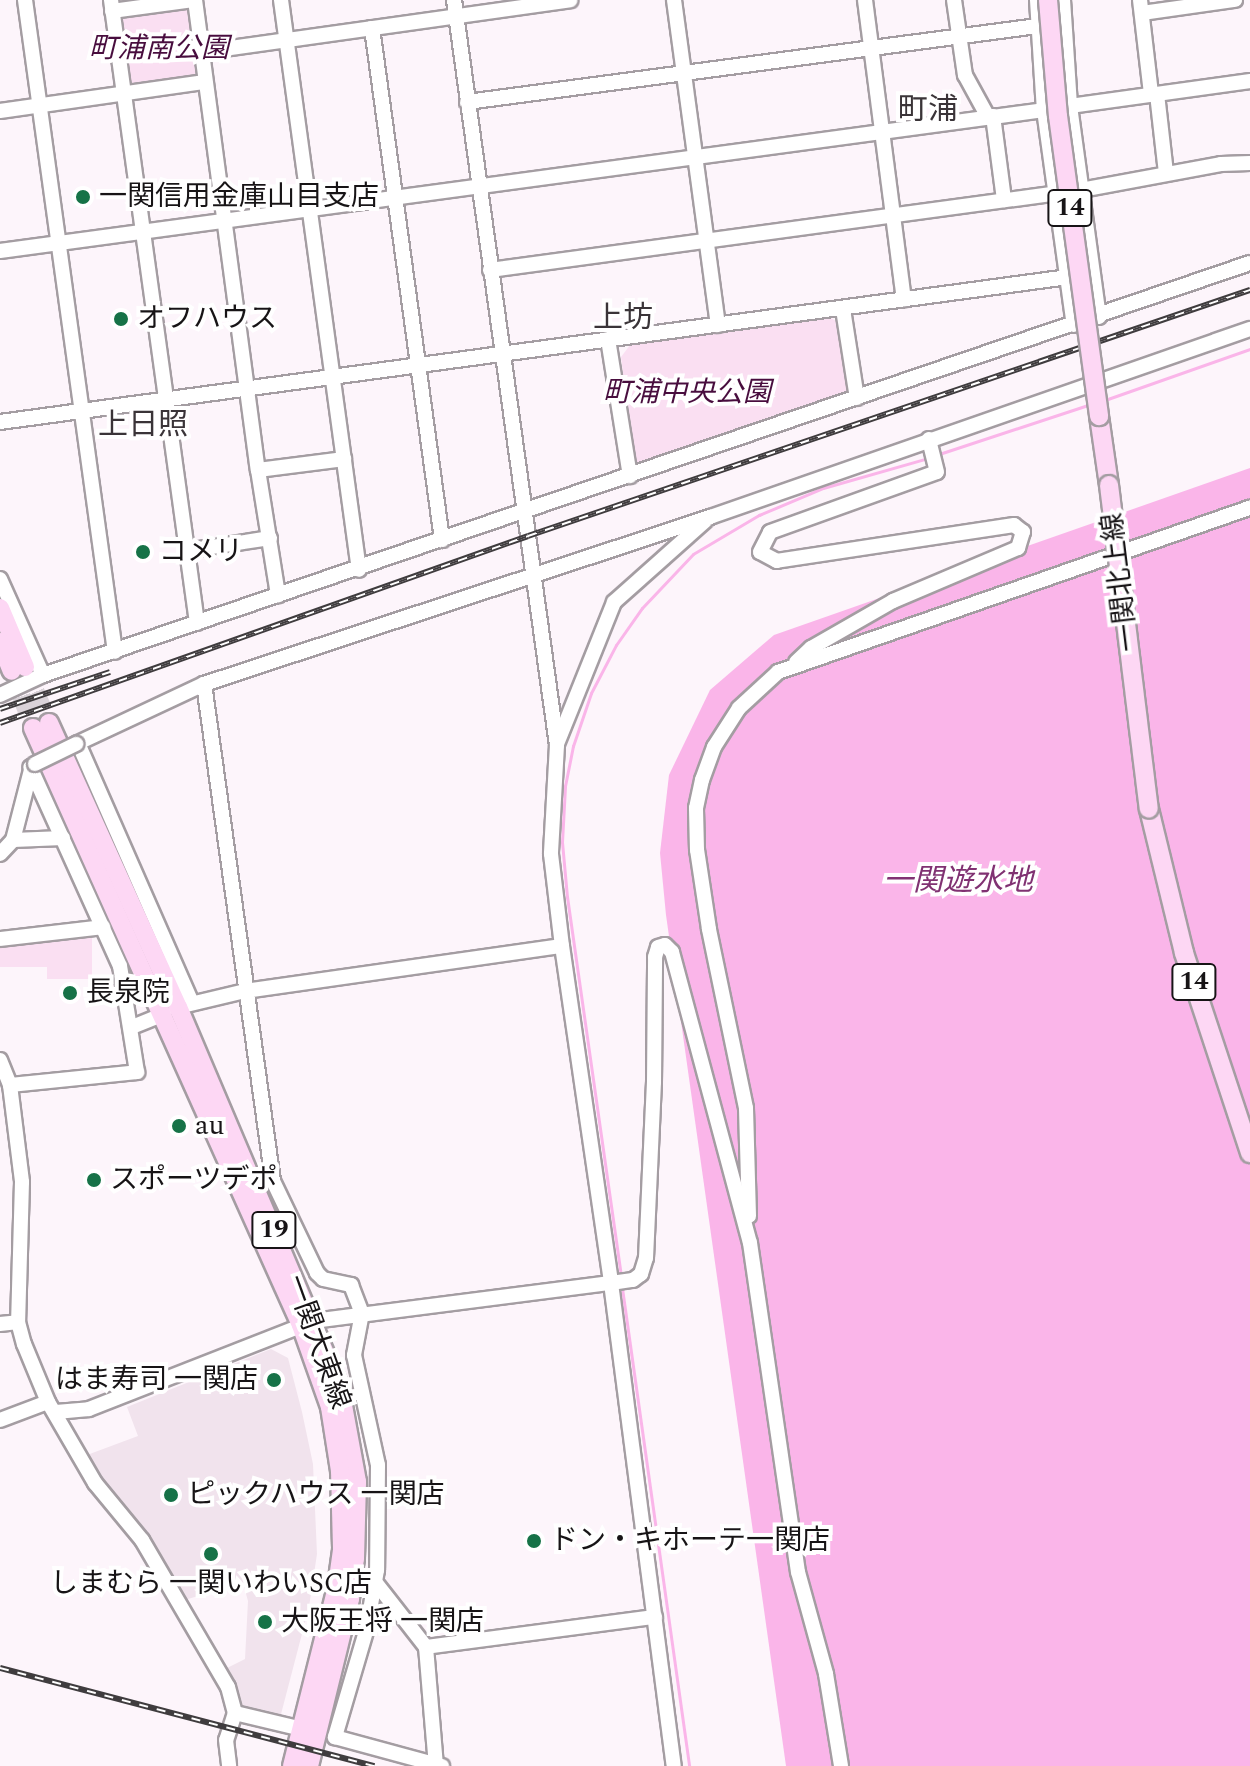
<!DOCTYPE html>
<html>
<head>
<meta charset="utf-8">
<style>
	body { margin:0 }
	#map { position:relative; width:1250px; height:1766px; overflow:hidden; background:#fdf5fb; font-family:Spectral,"Noto Sans JP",serif }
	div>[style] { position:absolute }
	.built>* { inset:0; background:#f1e3ed }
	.green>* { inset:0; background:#fadff2 }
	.water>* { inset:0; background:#fab5e9 }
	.stream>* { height:3px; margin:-1.5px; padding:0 1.5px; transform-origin:1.5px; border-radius:1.5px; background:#fab5e9 }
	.major-tunnel>* { height:18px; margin-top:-9px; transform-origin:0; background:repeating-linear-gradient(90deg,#dad3d9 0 18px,transparent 0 27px) }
	.roads { filter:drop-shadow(2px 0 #a49da2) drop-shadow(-2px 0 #a49da2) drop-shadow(0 2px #a49da2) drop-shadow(0 -2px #a49da2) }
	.minor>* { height:14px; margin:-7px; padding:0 7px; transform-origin:7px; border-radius:7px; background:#fff }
	.major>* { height:18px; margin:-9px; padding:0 9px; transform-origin:9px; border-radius:9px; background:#fdd7f4 }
	.rail>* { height:6px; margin-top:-3px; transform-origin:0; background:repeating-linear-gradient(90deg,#fff 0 9px,#3f3c3e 0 18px); box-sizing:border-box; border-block:2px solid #3f3c3e }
	.bridges { filter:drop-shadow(2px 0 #a49da2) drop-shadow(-2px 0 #a49da2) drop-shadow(0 2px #a49da2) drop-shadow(0 -2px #a49da2) }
	.minor-bridge>* { height:14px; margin:-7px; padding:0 7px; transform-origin:7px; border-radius:7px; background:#fff }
	.major-bridge>* { height:18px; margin:-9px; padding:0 9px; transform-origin:9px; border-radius:9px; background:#fdd7f4 }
	.dots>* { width:22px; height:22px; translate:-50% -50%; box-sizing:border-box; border:4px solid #fff; border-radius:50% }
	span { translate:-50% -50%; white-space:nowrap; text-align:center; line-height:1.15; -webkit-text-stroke:8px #fff; paint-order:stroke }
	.shield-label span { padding:2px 6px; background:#fff; border:2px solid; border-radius:6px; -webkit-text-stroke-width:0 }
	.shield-label { font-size:26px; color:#171416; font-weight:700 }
	.park-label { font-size:28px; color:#480d3e; font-style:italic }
	.poi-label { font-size:28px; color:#171416 }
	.left { translate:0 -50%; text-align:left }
	.right { translate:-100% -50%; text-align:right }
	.street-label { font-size:28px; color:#171416 }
	.neighbourhood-label { font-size:30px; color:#3a3438 }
	.water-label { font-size:30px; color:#803272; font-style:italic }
</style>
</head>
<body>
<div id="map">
	<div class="built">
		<div style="clip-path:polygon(271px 1349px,288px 1358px,302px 1412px,313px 1464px,317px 1554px,309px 1607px,280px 1718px,238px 1708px,223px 1670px,245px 1659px,248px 1601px,243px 1583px,181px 1601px,103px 1487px,87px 1455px,138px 1436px,127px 1407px)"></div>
	</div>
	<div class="green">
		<div style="clip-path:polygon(188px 7px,192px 10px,201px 75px,197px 81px,131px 91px,118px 20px,121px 16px)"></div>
		<div style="clip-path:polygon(831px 318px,836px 321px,840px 345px,844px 345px,851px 395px,635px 470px,621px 357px,630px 345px)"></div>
		<div style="clip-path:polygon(92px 936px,92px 979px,47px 979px,47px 967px,0 967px,0 943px)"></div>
	</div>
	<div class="water">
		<div style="clip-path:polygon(1250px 468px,1250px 1766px,786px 1766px,666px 915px,660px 853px,669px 775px,710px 690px,774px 635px)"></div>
	</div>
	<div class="stream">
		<div style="left:1102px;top:401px;width:157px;rotate:-19.4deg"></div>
		<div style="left:939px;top:454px;width:160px;rotate:-18.2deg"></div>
		<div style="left:621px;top:1276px;width:383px;rotate:-98.1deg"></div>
		<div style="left:567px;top:897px;width:55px;rotate:-95.2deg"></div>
		<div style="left:562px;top:842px;width:56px;rotate:-86.9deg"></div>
		<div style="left:565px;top:786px;width:41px;rotate:-78.7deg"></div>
		<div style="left:573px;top:746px;width:56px;rotate:-71.2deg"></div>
		<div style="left:591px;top:693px;width:54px;rotate:-62.5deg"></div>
		<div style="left:616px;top:645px;width:45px;rotate:-54.9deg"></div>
		<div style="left:642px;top:608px;width:74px;rotate:-46.6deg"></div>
		<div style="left:693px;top:554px;width:77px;rotate:-30.6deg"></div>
		<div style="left:759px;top:515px;width:69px;rotate:-22.9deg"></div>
		<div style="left:823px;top:488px;width:109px;rotate:-15.9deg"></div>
		<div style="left:622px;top:1288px;width:483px;rotate:82deg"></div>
	</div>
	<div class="major-tunnel">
		<div style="left:25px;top:667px;width:61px;rotate:66.8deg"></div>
		<div style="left:12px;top:671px;width:61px;rotate:69.8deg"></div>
	</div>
	<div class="roads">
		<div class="minor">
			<div style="left:25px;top:0;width:658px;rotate:82.14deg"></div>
			<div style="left:111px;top:0;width:629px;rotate:82.14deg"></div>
			<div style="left:195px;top:0;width:474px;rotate:82.4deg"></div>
			<div style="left:258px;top:470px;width:127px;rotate:80.9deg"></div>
			<div style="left:281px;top:0;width:575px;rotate:82.21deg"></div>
			<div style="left:454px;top:0;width:752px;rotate:82.13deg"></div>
			<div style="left:557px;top:745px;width:109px;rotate:93.2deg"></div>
			<div style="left:551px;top:854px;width:93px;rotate:83.2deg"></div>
			<div style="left:562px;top:946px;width:341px;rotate:81.7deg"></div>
			<div style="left:611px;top:1283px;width:487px;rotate:82.6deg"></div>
			<div style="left:674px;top:0;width:328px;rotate:82.3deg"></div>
			<div style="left:865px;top:0;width:302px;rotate:82.6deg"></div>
			<div style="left:954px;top:0;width:76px;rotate:81.7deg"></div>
			<div style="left:965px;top:75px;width:48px;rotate:61.3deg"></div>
			<div style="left:1037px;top:0;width:110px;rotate:86.4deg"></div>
			<div style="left:1044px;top:110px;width:217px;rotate:82.1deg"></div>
			<div style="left:1063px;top:0;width:106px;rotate:86.2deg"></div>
			<div style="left:1070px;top:106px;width:213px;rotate:82.2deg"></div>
			<div style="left:1140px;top:0;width:95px;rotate:83.3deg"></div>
			<div style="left:112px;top:11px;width:82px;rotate:-7.7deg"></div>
			<div style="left:1142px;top:13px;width:94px;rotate:-8deg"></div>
			<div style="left:372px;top:28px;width:517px;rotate:82.21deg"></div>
			<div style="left:202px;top:52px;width:372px;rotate:-8deg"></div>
			<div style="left:1157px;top:94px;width:80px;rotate:83.5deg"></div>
			<div style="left:467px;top:102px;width:575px;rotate:-7.59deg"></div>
			<div style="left:1070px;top:106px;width:182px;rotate:-7.9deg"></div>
			<div style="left:0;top:111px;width:207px;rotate:-8.1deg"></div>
			<div style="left:993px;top:116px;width:85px;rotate:82.5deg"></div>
			<div style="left:0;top:251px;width:1053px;rotate:-7.69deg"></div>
			<div style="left:490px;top:270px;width:596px;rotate:-7.71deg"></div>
			<div style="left:1081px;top:190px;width:142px;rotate:-10.5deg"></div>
			<div style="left:1221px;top:164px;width:29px;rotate:-2deg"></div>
			<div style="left:843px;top:309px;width:90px;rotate:81.1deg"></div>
			<div style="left:608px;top:339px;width:139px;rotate:80.9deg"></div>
			<div style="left:0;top:422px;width:1078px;rotate:-7.73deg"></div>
			<div style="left:258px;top:470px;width:87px;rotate:-7.3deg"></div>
			<div style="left:186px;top:551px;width:85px;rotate:-8.8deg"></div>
			<div style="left:0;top:579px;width:105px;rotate:65.9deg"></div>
			<div style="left:796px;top:662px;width:21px;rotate:-43deg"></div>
			<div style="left:811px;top:648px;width:95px;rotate:-29.8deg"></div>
			<div style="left:893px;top:601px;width:136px;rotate:-23deg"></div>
			<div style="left:1018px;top:548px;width:17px;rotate:-73deg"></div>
			<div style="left:1023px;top:532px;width:11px;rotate:-142deg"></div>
			<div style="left:1014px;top:525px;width:240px;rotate:171.4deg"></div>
			<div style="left:777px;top:561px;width:19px;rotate:-152deg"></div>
			<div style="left:760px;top:552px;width:22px;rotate:-63deg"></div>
			<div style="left:770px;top:532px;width:177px;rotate:-19.8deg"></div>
			<div style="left:937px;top:472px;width:34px;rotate:-104deg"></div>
			<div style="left:204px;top:684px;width:502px;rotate:82.1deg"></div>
			<div style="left:273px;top:1181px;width:102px;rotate:64.4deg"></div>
			<div style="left:317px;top:1273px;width:8px;rotate:45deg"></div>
			<div style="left:323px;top:1279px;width:29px;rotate:12deg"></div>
			<div style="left:351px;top:1285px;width:30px;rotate:69deg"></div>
			<div style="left:362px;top:1313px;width:43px;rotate:100.8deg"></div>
			<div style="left:354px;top:1355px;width:113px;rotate:77.7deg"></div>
			<div style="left:378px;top:1465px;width:105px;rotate:90.5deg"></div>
			<div style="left:377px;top:1570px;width:59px;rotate:99.8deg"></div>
			<div style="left:367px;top:1628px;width:114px;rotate:106.4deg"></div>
			<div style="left:335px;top:1737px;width:111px;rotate:15.2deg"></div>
			<div style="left:0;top:695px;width:47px;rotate:-24.9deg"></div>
			<div style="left:43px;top:675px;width:1275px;rotate:-18.85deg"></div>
			<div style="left:78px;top:743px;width:282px;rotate:66.3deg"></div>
			<div style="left:76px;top:744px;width:141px;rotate:-25.1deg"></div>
			<div style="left:204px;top:684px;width:533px;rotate:-18.26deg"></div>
			<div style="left:710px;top:517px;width:572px;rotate:-19.2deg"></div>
			<div style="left:557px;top:744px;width:153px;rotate:-68.1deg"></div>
			<div style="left:614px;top:602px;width:122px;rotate:-41.7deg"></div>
			<div style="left:13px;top:840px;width:50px;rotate:-2.3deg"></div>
			<div style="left:0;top:854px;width:19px;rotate:-47deg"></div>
			<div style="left:13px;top:840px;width:76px;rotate:-75.6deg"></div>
			<div style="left:0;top:939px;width:104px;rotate:-6.6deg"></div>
			<div style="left:178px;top:1007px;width:69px;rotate:-13.4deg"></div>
			<div style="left:245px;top:991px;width:320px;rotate:-8.1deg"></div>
			<div style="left:132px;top:1027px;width:35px;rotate:-22deg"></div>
			<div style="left:0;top:1060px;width:27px;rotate:68deg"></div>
			<div style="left:10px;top:1085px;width:98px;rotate:82.9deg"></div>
			<div style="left:22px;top:1182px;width:140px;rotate:91.6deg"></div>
			<div style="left:18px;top:1322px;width:23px;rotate:75deg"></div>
			<div style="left:24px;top:1344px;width:63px;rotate:67.5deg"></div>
			<div style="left:48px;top:1402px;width:94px;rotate:59.9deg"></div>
			<div style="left:95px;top:1483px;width:74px;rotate:50.5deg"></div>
			<div style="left:142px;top:1540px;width:170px;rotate:59.7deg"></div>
			<div style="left:228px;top:1687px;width:27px;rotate:75deg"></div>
			<div style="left:235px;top:1713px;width:28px;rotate:108deg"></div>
			<div style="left:226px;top:1740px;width:26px;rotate:83deg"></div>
			<div style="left:10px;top:1085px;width:128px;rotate:-5.8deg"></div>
			<div style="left:137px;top:1072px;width:107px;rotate:-99.1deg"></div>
			<div style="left:120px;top:966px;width:218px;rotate:-114.3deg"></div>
			<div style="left:749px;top:1216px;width:108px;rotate:-91.6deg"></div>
			<div style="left:746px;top:1108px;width:183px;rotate:-101.7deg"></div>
			<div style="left:709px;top:929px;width:80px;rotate:-98.6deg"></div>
			<div style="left:697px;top:850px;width:42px;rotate:-91.4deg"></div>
			<div style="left:696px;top:808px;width:29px;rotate:-78deg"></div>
			<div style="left:702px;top:780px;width:35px;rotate:-70deg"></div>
			<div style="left:714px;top:747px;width:46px;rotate:-57.3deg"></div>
			<div style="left:739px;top:708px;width:53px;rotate:-42.7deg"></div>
			<div style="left:778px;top:672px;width:500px;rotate:-19.2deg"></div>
			<div style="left:0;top:1324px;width:18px;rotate:-6deg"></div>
			<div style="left:56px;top:1412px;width:33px;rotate:-5deg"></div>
			<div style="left:89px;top:1409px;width:241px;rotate:-21.4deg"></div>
			<div style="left:313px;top:1321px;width:300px;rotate:-7.3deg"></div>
			<div style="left:611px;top:1283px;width:22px;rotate:-8deg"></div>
			<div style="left:633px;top:1280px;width:10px;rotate:-37deg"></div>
			<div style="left:641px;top:1274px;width:17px;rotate:-73deg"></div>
			<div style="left:646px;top:1258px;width:176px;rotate:-87.4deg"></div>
			<div style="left:654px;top:1082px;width:125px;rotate:-89.5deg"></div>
			<div style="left:655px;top:957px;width:10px;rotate:-73deg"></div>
			<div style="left:658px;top:947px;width:7px;rotate:-16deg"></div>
			<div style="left:665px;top:945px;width:10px;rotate:45deg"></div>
			<div style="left:672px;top:952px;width:301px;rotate:75deg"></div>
			<div style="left:750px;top:1243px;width:332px;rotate:81.7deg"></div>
			<div style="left:798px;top:1572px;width:106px;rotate:74.6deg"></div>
			<div style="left:826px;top:1674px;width:93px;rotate:80.7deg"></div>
			<div style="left:0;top:1420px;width:51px;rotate:-20.6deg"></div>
			<div style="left:376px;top:1583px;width:81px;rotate:52deg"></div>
			<div style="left:426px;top:1647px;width:119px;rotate:85.2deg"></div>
			<div style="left:426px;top:1647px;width:231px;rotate:-7.5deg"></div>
			<div style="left:235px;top:1713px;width:69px;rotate:13.4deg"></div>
		</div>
		<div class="major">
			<div style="left:1099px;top:416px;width:70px;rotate:81.8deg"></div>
			<div style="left:0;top:608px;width:64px;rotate:67deg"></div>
			<div style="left:0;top:642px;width:31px;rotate:68deg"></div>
			<div style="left:49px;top:723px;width:312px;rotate:65.6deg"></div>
			<div style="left:178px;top:1007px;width:415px;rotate:67deg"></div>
			<div style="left:340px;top:1389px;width:95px;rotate:79.6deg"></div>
			<div style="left:357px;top:1482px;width:76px;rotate:91.5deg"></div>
			<div style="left:355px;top:1558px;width:41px;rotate:97deg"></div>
			<div style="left:350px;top:1599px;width:172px;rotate:103.8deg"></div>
			<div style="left:33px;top:728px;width:654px;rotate:65.82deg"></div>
			<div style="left:301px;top:1325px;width:87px;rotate:70.5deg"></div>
			<div style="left:330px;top:1407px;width:65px;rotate:81.1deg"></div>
			<div style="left:340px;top:1471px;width:79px;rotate:88.5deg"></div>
			<div style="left:342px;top:1550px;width:37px;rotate:98deg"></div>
			<div style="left:337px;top:1587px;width:185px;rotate:104.1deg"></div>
			<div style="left:1149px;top:809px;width:148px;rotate:76.3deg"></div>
			<div style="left:1184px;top:953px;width:211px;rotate:71.7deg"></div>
		</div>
	</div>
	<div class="rail">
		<div style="left:0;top:709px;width:116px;rotate:-18.6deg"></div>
		<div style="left:0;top:723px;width:560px;rotate:-19.5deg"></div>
		<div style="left:528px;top:536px;width:763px;rotate:-18.82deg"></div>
		<div style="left:0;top:1668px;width:387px;rotate:14.7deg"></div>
	</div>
	<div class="bridges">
		<div class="minor-bridge">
			<div style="left:35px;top:764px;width:46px;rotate:-26deg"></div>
		</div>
		<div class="major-bridge">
			<div style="left:1048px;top:0;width:116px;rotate:85.1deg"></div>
			<div style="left:1058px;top:116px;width:303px;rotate:82.2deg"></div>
			<div style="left:1109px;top:485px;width:326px;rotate:83deg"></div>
		</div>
	</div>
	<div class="dots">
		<div style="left:83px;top:197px;background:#167247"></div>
		<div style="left:121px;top:319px;background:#167247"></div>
		<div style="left:143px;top:552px;background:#167247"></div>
		<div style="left:70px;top:993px;background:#167247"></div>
		<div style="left:179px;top:1126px;background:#167247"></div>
		<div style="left:94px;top:1180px;background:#167247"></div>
		<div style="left:274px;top:1380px;background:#167247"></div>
		<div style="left:171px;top:1495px;background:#167247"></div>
		<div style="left:534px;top:1541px;background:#167247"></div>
		<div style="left:211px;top:1554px;background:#167247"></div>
		<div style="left:265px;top:1622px;background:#167247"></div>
	</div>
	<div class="shield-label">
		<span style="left:1070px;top:208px">14</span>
		<span style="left:1194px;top:982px">14</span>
		<span style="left:274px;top:1230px">19</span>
	</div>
	<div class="park-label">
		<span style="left:159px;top:49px">町浦南公園</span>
		<span style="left:687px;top:393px">町浦中央公園</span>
	</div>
	<div class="poi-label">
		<span class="left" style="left:99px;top:197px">一関信用金庫山目支店</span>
		<span class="left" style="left:137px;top:319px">オフハウス</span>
		<span class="left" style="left:159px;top:552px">コメリ</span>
		<span class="left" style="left:86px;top:993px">長泉院</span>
		<span class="left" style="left:195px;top:1126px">au</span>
		<span class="left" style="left:110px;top:1180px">スポーツデポ</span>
		<span class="right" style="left:258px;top:1380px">はま寿司 一関店</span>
		<span class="left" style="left:187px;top:1495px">ピックハウス 一関店</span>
		<span class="left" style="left:550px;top:1541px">ドン・キホーテ一関店</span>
		<span style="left:211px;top:1584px">しまむら 一関いわいSC店</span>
		<span class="left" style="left:281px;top:1622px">大阪王将 一関店</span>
	</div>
	<div class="street-label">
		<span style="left:1121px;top:582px;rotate:-97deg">一関北上線</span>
		<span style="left:317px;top:1342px;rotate:70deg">一関大東線</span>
	</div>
	<div class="neighbourhood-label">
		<span style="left:928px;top:110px">町浦</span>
		<span style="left:623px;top:318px">上坊</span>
		<span style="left:143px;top:425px">上日照</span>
	</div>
	<div class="water-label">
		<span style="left:958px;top:881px">一関遊水地</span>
	</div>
</div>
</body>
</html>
